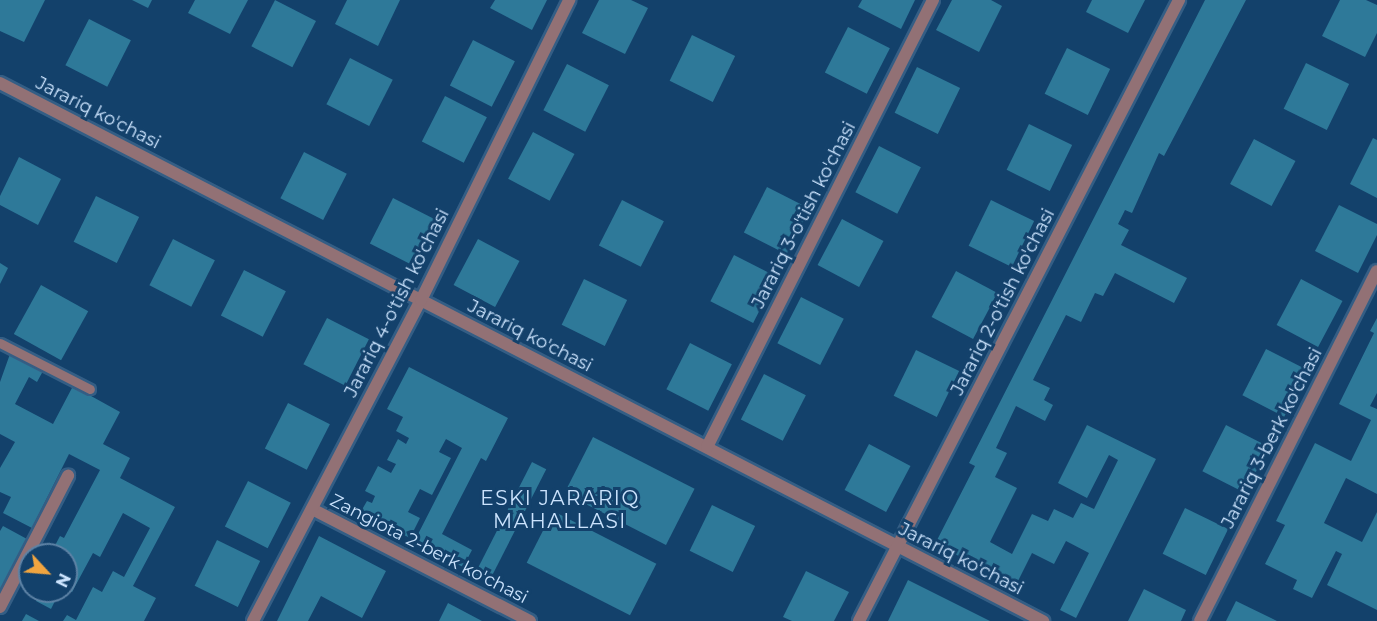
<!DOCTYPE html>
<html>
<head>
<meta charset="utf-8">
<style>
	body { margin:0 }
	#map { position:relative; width:1377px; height:621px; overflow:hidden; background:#13416b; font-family:Montserrat,sans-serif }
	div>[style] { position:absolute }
	.building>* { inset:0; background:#2e7999; transform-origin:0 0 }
	.roads { filter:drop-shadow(2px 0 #345e85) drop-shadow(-2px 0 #345e85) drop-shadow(0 2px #345e85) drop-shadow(0 -2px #345e85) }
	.lane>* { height:9px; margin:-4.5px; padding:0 4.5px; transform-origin:4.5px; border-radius:4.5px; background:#927175 }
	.street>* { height:12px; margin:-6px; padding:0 6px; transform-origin:6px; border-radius:6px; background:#927175 }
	span { translate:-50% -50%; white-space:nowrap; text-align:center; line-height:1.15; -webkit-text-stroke:6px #13416b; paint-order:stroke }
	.street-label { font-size:18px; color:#cbe3fd }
	.neighbourhood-label { font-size:20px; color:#cbe3fd; letter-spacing:1.5px }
	.north { position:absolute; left:18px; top:543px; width:60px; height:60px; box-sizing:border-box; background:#13416b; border:2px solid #5d82a5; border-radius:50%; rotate:116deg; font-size:16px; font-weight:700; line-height:24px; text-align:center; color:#cbe3fd }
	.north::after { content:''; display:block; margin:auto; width:21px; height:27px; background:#f1a540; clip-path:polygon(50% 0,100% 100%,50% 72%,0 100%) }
</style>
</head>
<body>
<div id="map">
	<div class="building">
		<div style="clip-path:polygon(0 0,45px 0,24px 42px,0 31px)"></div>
		<div style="clip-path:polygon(132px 0,152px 0,148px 8px)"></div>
		<div style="clip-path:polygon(195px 0,248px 0,230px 34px,188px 13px)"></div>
		<div style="left:275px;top:0;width:46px;height:52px;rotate:27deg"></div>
		<div style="clip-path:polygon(347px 0,400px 0,378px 46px,335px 24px)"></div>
		<div style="clip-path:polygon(495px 0,547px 0,532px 30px,490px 8px)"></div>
		<div style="clip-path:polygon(599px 0,631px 0,648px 8px,625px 54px,582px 33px)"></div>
		<div style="clip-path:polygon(862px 0,915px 0,901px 29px,858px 7px)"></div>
		<div style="clip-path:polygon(952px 0,991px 0,1002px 6px,979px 52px,936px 30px)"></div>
		<div style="clip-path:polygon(1092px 0,1145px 0,1128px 33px,1086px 12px)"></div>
		<div style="clip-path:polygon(1205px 0,1246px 0,1164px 156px,1159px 153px,1155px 162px,1132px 213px,1125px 210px,1118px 224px,1129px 230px,1121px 245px,1187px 278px,1174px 303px,1115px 273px,1103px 296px,1095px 293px,1081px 322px,1066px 315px,1033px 380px,1050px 388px,1044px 400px,1053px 405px,1045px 421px,1016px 406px,996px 448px,1007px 453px,995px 477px,1017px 488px,990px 542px,1012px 554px,1032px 514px,1048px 521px,1054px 509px,1073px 518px,1081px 503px,1094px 509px,1118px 460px,1109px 455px,1087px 498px,1058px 483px,1087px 425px,1156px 459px,1076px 618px,1060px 610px,1089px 553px,1066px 541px,1054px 564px,1032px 553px,1016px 585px,935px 544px,975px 466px,969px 463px)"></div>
		<div style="clip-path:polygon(1340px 0,1366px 0,1377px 5px,1377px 33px,1365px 57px,1322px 36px)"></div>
		<div style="left:89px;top:19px;width:47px;height:52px;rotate:27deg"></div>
		<div style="left:848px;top:27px;width:47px;height:51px;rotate:27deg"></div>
		<div style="left:692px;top:35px;width:48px;height:51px;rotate:26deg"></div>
		<div style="left:473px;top:40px;width:47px;height:51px;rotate:27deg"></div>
		<div style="left:1067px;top:48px;width:48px;height:51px;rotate:26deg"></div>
		<div style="left:350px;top:58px;width:48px;height:52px;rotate:27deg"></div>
		<div style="left:1306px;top:63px;width:48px;height:51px;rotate:26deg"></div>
		<div style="left:567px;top:64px;width:47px;height:52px;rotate:27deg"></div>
		<div style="left:917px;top:67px;width:48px;height:51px;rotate:26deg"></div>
		<div style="left:445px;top:96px;width:47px;height:51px;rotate:27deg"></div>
		<div style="left:1029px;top:124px;width:48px;height:51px;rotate:26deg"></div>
		<div style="left:533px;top:132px;width:47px;height:53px;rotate:28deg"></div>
		<div style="clip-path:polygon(1373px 138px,1377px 140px,1377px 198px,1350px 184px)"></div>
		<div style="left:1254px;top:139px;width:47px;height:51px;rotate:28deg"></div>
		<div style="left:879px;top:146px;width:47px;height:52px;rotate:27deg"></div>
		<div style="left:304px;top:152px;width:48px;height:52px;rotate:27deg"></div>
		<div style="clip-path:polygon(19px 157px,61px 179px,38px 225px,0 205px,0 196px)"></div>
		<div style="left:767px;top:187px;width:48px;height:51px;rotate:27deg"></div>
		<div style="left:96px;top:196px;width:48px;height:51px;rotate:26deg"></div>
		<div style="left:393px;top:198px;width:48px;height:51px;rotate:27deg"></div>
		<div style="left:622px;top:200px;width:47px;height:51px;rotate:27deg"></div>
		<div style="left:991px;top:200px;width:48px;height:51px;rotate:26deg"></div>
		<div style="clip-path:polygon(1339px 205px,1377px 224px,1377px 235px,1358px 273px,1315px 251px)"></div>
		<div style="left:842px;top:219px;width:47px;height:52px;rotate:28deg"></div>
		<div style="left:173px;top:239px;width:47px;height:52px;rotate:27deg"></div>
		<div style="left:478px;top:239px;width:47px;height:52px;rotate:28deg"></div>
		<div style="left:734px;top:255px;width:48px;height:52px;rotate:27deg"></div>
		<div style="clip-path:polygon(0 263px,8px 268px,0 284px)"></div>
		<div style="left:244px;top:270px;width:47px;height:51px;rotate:27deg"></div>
		<div style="left:956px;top:271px;width:47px;height:52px;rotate:28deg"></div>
		<div style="left:584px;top:279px;width:48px;height:51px;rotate:26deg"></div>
		<div style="left:1301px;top:279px;width:47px;height:52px;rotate:28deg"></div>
		<div style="left:41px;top:285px;width:54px;height:56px;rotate:29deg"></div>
		<div style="left:801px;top:297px;width:48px;height:52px;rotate:27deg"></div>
		<div style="left:327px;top:318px;width:47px;height:52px;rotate:27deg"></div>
		<div style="clip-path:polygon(1377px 318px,1377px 393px,1370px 406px,1377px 409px,1377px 494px,1346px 478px,1324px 523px,1362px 542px,1377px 512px,1377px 610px,1327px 585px,1342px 554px,1336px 551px,1312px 598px,1293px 589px,1297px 580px,1265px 564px,1285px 525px,1276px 521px,1315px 443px,1351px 461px,1371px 420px,1339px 404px,1374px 333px,1370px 331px)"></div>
		<div style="left:690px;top:343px;width:47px;height:52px;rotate:27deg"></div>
		<div style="left:1266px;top:349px;width:47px;height:52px;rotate:27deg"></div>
		<div style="left:916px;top:350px;width:48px;height:51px;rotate:26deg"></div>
		<div style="clip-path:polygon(10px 354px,43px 371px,37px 382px,29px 377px,15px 404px,53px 424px,73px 386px,120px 412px,103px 444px,130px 458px,120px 478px,175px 507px,133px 586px,156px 598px,144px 621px,63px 621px,67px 615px,76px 620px,93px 587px,102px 592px,113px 571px,124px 577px,150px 528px,123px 513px,100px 557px,93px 553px,72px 592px,66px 589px,66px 555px,50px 555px,60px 536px,64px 538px,100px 470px,69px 454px,32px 528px,3px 513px,11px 497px,0 492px,0 468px,15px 442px,0 434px,0 382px)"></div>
		<div style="clip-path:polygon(409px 367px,508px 418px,486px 461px,481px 458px,442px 534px,472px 550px,463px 567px,414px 542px,462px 448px,446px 439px,439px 452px,451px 458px,432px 495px,420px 489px,408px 512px,420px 518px,410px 538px,360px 513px,367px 501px,372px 503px,375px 496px,365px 491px,378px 466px,391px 473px,396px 464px,387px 460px,398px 439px,406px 444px,409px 438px,396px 431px,403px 417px,387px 409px)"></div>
		<div style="left:764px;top:374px;width:47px;height:51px;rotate:27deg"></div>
		<div style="left:288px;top:403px;width:47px;height:51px;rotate:27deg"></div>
		<div style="left:1226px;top:425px;width:48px;height:52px;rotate:27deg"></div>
		<div style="left:593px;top:437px;width:114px;height:63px;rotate:27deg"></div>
		<div style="left:869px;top:444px;width:47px;height:52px;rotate:28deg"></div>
		<div style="left:532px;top:462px;width:16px;height:126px;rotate:27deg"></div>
		<div style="left:248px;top:481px;width:48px;height:51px;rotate:27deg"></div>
		<div style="left:712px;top:505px;width:48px;height:51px;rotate:26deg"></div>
		<div style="left:1185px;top:508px;width:48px;height:51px;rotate:26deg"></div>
		<div style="left:553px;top:511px;width:116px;height:58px;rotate:27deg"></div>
		<div style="clip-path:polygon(3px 526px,27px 539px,0 590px,0 531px)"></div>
		<div style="clip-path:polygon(319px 536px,386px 571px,362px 618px,321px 596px,308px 621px,277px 621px)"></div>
		<div style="left:217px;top:540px;width:48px;height:51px;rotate:26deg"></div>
		<div style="clip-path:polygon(806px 571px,849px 592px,834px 621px,792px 621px,783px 617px)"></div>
		<div style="clip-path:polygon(908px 580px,990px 621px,888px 621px)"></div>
		<div style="clip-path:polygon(1144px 589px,1186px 610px,1181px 621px,1128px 621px)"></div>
		<div style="clip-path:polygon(41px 591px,60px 591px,51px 609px,36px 601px)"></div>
		<div style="clip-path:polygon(1236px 601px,1277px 621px,1226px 621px)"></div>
		<div style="clip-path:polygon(448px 603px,482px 621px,439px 621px)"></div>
		<div style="clip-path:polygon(26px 614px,39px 621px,22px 621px)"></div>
	</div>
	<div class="roads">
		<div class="lane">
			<div style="left:0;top:343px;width:101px;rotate:27.1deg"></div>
		</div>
		<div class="street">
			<div style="left:0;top:83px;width:1174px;rotate:27.29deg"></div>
			<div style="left:707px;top:447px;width:501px;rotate:-63.18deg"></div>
			<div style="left:312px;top:509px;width:245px;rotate:27.2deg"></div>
			<div style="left:0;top:607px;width:148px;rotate:-62.6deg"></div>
			<div style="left:253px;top:621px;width:362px;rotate:-62.4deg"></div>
			<div style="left:421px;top:300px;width:335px;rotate:-63.7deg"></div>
			<div style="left:859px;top:621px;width:699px;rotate:-62.74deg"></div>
			<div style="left:1200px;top:621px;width:392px;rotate:-63.2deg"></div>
		</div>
	</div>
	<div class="street-label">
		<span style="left:98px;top:113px;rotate:27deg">Jarariq ko'chasi</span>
		<span style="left:804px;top:215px;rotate:-63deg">Jarariq 3-o'tish ko'chasi</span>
		<span style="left:1003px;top:302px;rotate:-63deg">Jarariq 2-o'tish ko'chasi</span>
		<span style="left:397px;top:303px;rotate:-63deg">Jarariq 4-o'tish ko'chasi</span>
		<span style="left:530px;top:336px;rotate:27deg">Jarariq ko'chasi</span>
		<span style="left:1272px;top:438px;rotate:-63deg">Jarariq 3-berk ko'chasi</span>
		<span style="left:429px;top:549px;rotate:27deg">Zangiota 2-berk ko'chasi</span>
		<span style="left:961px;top:559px;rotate:27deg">Jarariq ko'chasi</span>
	</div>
	<div class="neighbourhood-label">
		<span style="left:560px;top:510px">ESKI JARARIQ<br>MAHALLASI</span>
	</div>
	<div class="north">N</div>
</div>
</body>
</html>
